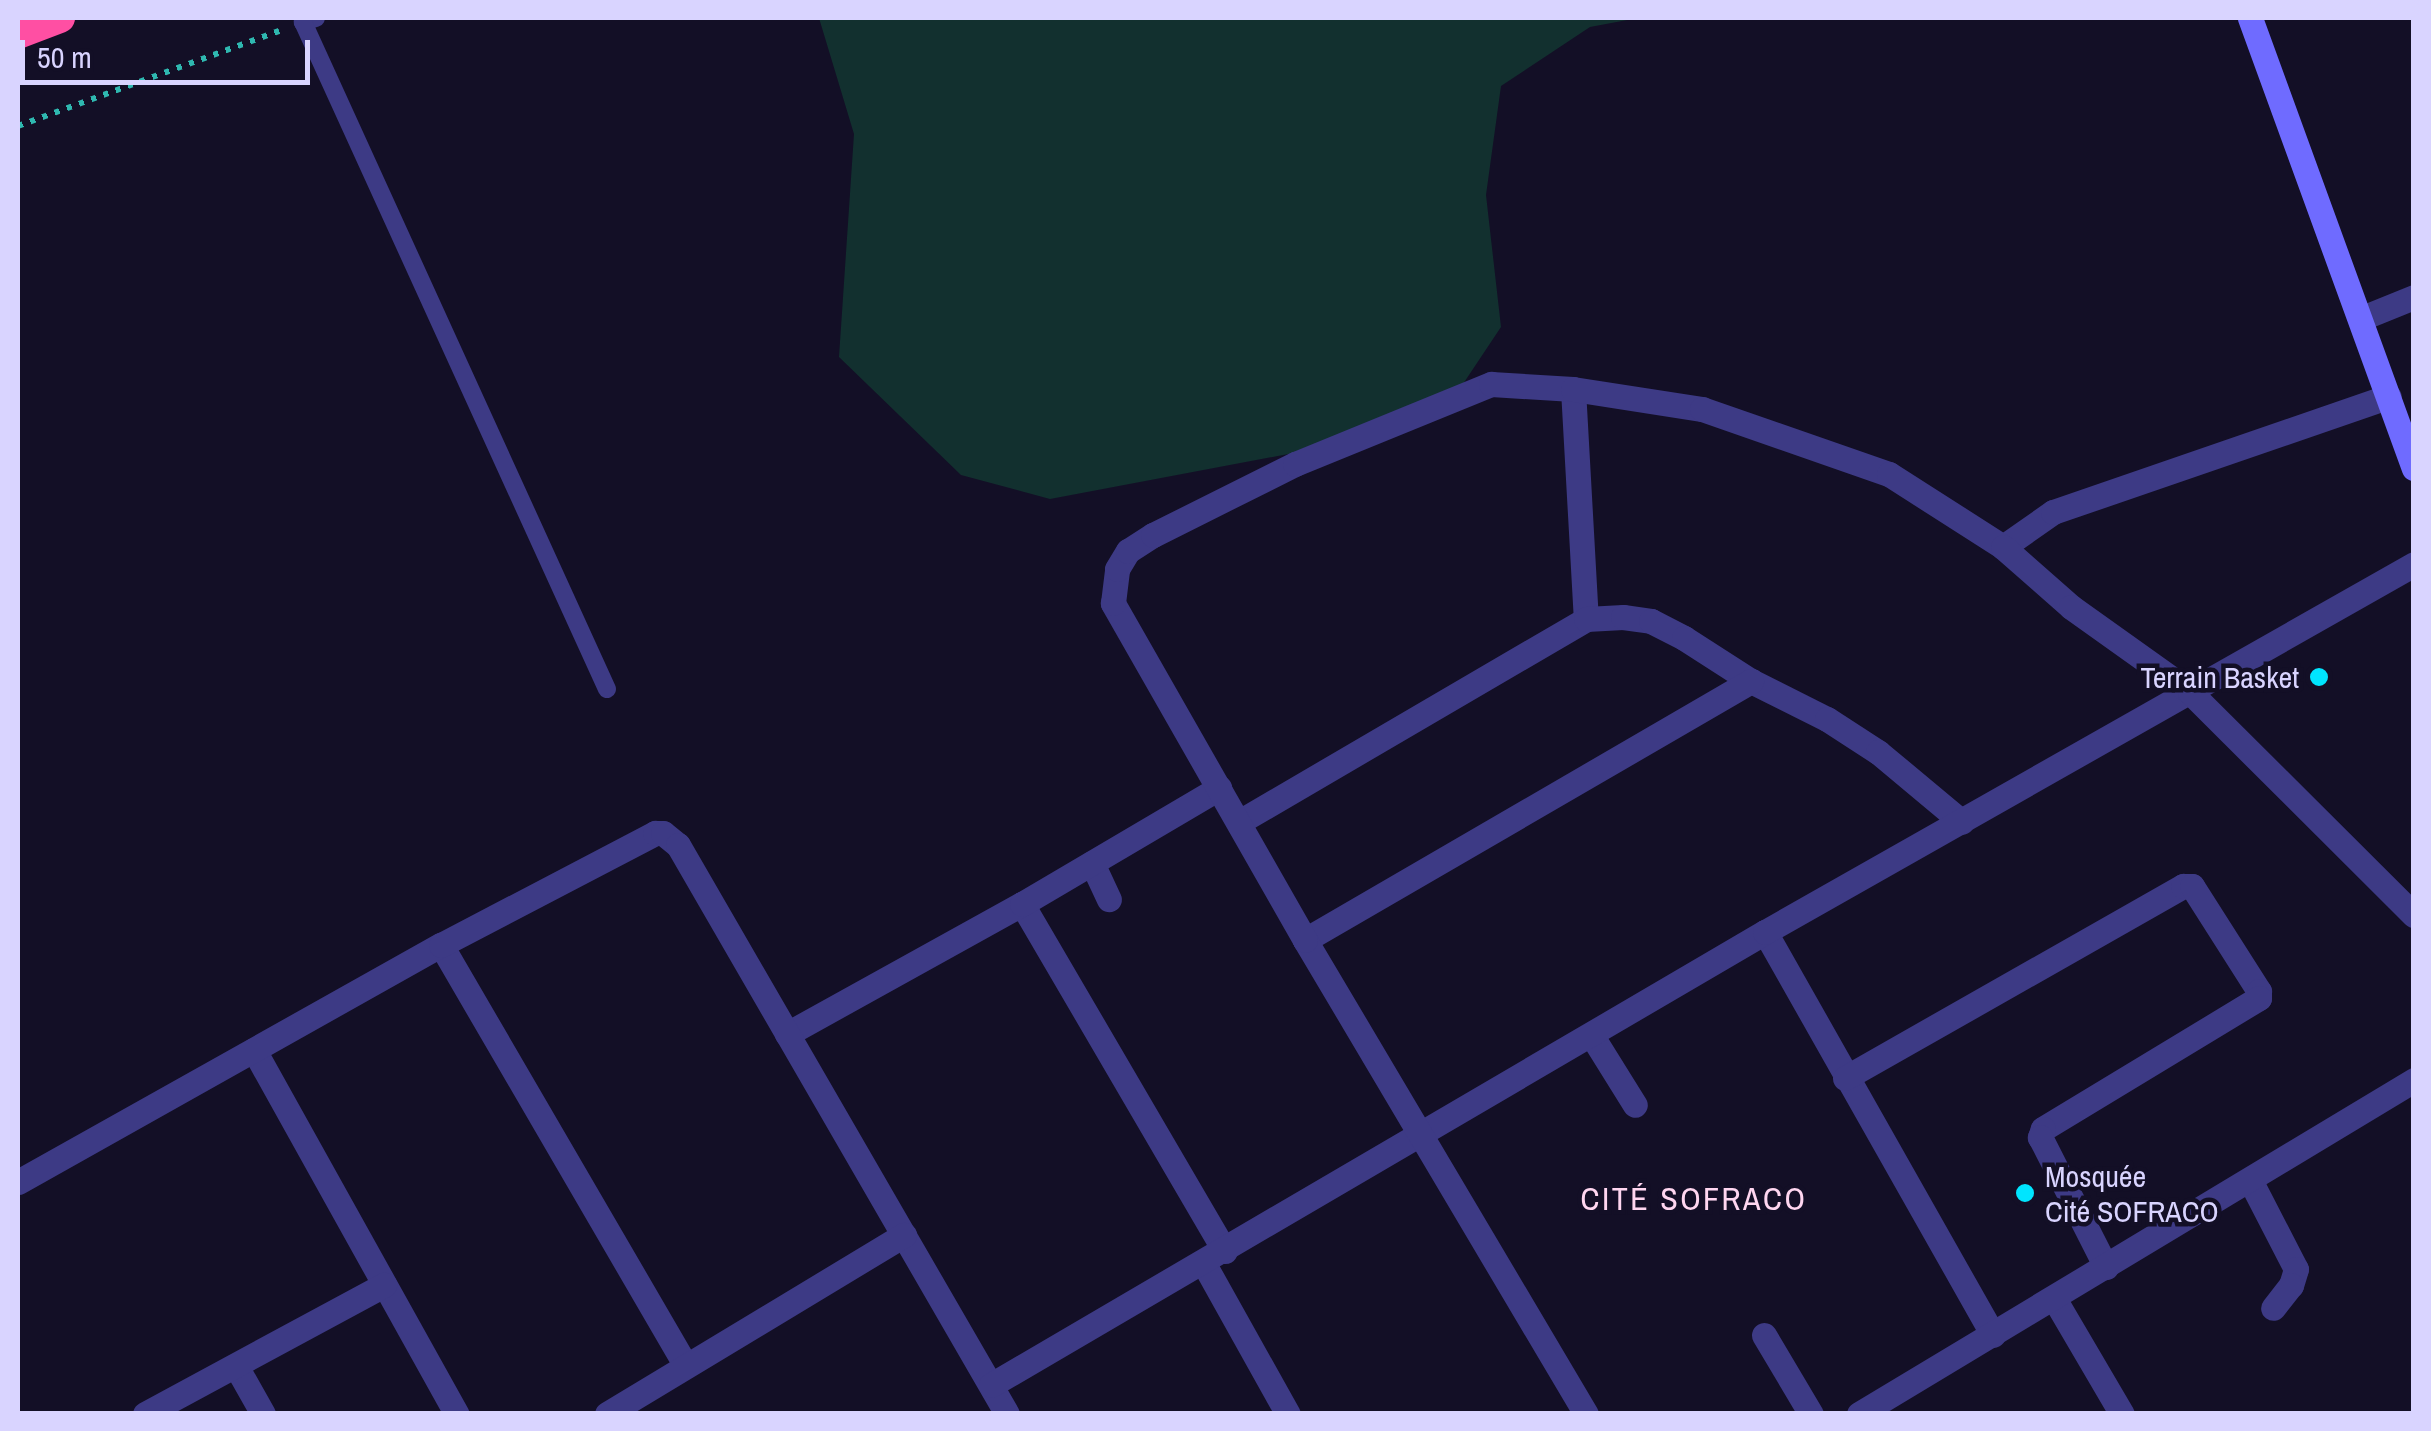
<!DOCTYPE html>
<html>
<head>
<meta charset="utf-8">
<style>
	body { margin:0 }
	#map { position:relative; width:2431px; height:1431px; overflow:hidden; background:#130f26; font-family:"Archivo Narrow",sans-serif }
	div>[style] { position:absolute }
	.green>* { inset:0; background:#12302f }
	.path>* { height:6px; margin-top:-3px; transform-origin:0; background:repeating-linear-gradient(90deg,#2fb8b0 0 5px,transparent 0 13px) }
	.lane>* { height:18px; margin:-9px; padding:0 9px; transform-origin:9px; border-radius:9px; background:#3d3a85 }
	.street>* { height:25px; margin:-12.5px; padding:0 12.5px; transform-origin:12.5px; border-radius:12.5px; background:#3d3a85 }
	.secondary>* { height:25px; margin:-12.5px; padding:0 12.5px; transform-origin:12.5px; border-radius:12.5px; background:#6f6bff }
	.highway>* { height:30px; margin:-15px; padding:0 15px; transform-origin:15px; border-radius:15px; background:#ff4fa3 }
	.dots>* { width:28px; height:28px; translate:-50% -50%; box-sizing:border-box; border:5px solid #130f26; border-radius:50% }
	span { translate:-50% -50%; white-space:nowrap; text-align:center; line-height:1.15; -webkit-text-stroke:9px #130f26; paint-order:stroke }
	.poi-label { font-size:30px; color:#d9d4ff }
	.right { translate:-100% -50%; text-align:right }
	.left { translate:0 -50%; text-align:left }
	.neighbourhood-label { font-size:32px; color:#ffd6f0; letter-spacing:2.5px }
	.frame { position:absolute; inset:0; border:20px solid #d9d4ff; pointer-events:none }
	.scale { position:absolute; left:20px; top:40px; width:290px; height:45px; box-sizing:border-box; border:5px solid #d9d4ff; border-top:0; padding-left:12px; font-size:30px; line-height:35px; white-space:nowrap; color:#d9d4ff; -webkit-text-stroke:8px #130f26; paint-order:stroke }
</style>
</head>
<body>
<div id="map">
	<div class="green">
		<div style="clip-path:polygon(819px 18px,1638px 18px,1590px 27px,1501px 86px,1486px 195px,1501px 327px,1461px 387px,1357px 441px,1050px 499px,961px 475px,839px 357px,854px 134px)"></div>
	</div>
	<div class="path">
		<div style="left:18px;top:126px;width:278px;rotate:-20deg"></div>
	</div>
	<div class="lane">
		<div style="left:316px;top:18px;width:14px;rotate:163deg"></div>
		<div style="left:303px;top:22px;width:733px;rotate:65.5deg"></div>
	</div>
	<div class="street">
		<div style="left:2362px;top:318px;width:56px;rotate:-22deg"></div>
		<div style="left:1573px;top:389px;width:230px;rotate:86.8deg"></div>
		<div style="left:2003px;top:547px;width:61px;rotate:-35deg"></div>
		<div style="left:2053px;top:512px;width:355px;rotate:-19deg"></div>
		<div style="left:1239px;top:822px;width:402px;rotate:-30.3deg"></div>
		<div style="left:1586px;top:619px;width:37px;rotate:-3deg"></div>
		<div style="left:1623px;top:617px;width:28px;rotate:8deg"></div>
		<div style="left:1651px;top:621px;width:37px;rotate:27deg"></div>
		<div style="left:1684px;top:638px;width:80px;rotate:32.7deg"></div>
		<div style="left:1751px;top:681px;width:85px;rotate:26.6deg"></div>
		<div style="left:1827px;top:719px;width:61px;rotate:32.9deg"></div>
		<div style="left:1878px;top:752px;width:109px;rotate:39.8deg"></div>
		<div style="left:1092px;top:863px;width:40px;rotate:65deg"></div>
		<div style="left:1022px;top:904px;width:402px;rotate:59.7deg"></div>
		<div style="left:1765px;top:932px;width:463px;rotate:60.5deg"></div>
		<div style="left:1305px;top:940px;width:516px;rotate:-30.14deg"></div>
		<div style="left:441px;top:945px;width:485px;rotate:59.8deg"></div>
		<div style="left:787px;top:1034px;width:269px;rotate:-29deg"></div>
		<div style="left:1022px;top:904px;width:229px;rotate:-30.5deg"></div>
		<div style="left:1592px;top:1036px;width:81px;rotate:58.1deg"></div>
		<div style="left:254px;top:1050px;width:417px;rotate:60.9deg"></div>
		<div style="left:1845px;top:1078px;width:389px;rotate:-29.6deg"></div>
		<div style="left:2183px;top:886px;width:9px"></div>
		<div style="left:2192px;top:886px;width:125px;rotate:57.5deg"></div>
		<div style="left:2259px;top:991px;width:7px;rotate:90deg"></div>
		<div style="left:2259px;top:998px;width:253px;rotate:148.8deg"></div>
		<div style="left:2043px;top:1129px;width:9px;rotate:111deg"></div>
		<div style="left:2040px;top:1137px;width:146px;rotate:63.1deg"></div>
		<div style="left:2250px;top:1180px;width:100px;rotate:62.7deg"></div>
		<div style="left:2296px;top:1269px;width:17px;rotate:107deg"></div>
		<div style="left:2291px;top:1285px;width:29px;rotate:128deg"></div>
		<div style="left:18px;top:1182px;width:485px;rotate:-29.3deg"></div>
		<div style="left:441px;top:945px;width:242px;rotate:-27.6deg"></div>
		<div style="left:655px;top:833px;width:8px"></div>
		<div style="left:663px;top:833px;width:19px;rotate:39deg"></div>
		<div style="left:678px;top:845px;width:657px;rotate:59.96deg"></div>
		<div style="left:1204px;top:1264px;width:172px;rotate:60.8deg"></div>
		<div style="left:2055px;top:1300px;width:132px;rotate:59.6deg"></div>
		<div style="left:1764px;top:1335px;width:92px;rotate:59.3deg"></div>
		<div style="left:236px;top:1366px;width:55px;rotate:60.6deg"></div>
		<div style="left:991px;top:1385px;width:897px;rotate:-30.34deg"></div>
		<div style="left:1765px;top:932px;width:746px;rotate:-29.55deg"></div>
		<div style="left:145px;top:1414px;width:272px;rotate:-28.4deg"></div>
		<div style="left:607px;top:1414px;width:347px;rotate:-31.1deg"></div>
		<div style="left:1586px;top:1414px;width:551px;rotate:-120.66deg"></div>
		<div style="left:1305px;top:940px;width:388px;rotate:-119.7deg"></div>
		<div style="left:1113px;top:603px;width:34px;rotate:-83deg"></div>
		<div style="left:1117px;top:569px;width:21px;rotate:-59deg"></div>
		<div style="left:1128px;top:551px;width:30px;rotate:-33deg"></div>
		<div style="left:1153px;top:535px;width:159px;rotate:-26.6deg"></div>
		<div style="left:1295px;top:464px;width:212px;rotate:-22.2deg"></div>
		<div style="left:1491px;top:384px;width:82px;rotate:3.5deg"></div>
		<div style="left:1573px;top:389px;width:131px;rotate:8.8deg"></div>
		<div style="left:1702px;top:409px;width:198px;rotate:19.2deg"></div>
		<div style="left:1889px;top:474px;width:135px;rotate:32.6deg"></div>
		<div style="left:2003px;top:547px;width:91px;rotate:41.4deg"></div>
		<div style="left:2071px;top:607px;width:146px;rotate:35.5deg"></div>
		<div style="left:2190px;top:692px;width:316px;rotate:44.9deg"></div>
		<div style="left:1859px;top:1414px;width:648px;rotate:-31.04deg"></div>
	</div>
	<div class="secondary">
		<div style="left:2250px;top:18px;width:479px;rotate:70deg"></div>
	</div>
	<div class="highway">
		<div style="left:18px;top:34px;width:45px;rotate:-20.9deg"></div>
	</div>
	<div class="dots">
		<div style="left:2319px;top:677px;background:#00e5ff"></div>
		<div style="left:2025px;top:1193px;background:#00e5ff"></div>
	</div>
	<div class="poi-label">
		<span class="right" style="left:2299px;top:677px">Terrain Basket</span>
		<span class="left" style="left:2045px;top:1193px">Mosquée<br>Cité SOFRACO</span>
	</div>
	<div class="neighbourhood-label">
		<span style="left:1694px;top:1199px">CITÉ SOFRACO</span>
	</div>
	<div class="frame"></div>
	<div class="scale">50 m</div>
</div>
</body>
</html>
